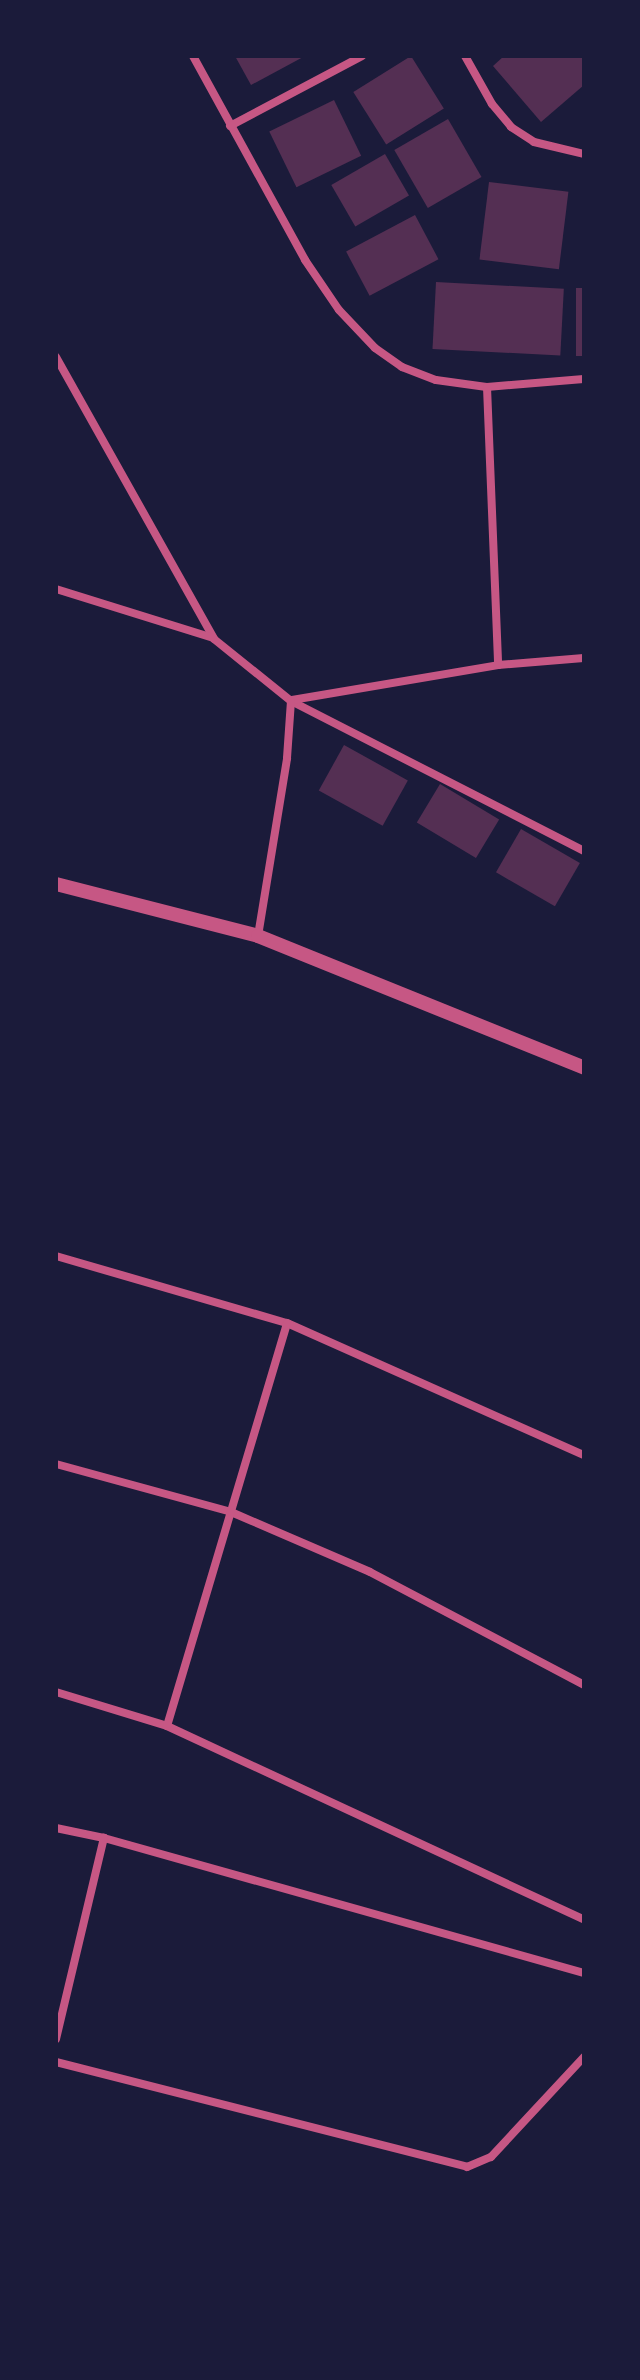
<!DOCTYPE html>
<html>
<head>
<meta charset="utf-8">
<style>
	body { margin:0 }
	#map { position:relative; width:640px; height:2380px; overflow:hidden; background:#1b1b3a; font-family:"Fira Sans",sans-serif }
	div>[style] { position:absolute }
	.building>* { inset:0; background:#542f53; transform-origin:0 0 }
	.minor>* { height:8px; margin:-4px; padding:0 4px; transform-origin:4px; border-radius:4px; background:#c65784 }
	.tertiary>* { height:14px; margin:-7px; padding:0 7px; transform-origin:7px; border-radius:7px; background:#c65784 }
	span { translate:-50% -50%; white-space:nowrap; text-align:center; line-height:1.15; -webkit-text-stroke:8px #1b1b3a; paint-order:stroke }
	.frame { position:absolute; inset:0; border:58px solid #1b1b3a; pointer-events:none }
</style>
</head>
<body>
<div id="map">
	<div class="building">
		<div style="clip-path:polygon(235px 56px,305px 56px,251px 85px)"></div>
		<div style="left:411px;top:56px;width:62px;height:68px;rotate:58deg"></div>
		<div style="clip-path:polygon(504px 56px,584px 56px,584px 85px,541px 122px,493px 66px)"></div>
		<div style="left:334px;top:100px;width:62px;height:72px;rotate:64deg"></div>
		<div style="left:448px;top:119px;width:67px;height:62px;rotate:60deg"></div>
		<div style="left:385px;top:154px;width:48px;height:62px;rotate:60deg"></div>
		<div style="left:489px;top:182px;width:80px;height:78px;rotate:7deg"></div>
		<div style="left:415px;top:215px;width:50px;height:78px;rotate:62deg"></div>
		<div style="left:436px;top:282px;width:128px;height:67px;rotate:3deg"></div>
		<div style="left:576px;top:288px;width:8px;height:68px"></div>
		<div style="left:344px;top:745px;width:73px;height:52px;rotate:29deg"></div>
		<div style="left:440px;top:784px;width:69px;height:45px;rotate:31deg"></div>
		<div style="left:521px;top:829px;width:68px;height:50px;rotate:30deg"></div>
	</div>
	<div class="minor">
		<div style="left:193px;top:56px;width:233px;rotate:61.2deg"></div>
		<div style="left:305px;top:260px;width:60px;rotate:55.8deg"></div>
		<div style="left:339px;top:310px;width:52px;rotate:46.5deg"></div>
		<div style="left:375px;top:348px;width:33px;rotate:35deg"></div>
		<div style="left:402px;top:367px;width:36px;rotate:21deg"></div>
		<div style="left:436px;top:380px;width:51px;rotate:7.8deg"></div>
		<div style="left:487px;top:387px;width:97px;rotate:-4.7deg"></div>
		<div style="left:465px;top:56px;width:55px;rotate:60.6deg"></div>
		<div style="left:492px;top:104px;width:30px;rotate:50deg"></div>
		<div style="left:511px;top:127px;width:27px;rotate:33deg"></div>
		<div style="left:534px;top:142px;width:51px;rotate:13.5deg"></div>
		<div style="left:230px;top:126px;width:149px;rotate:-27.9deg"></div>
		<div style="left:56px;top:357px;width:323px;rotate:60.7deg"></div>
		<div style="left:214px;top:639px;width:99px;rotate:38.8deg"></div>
		<div style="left:291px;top:701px;width:329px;rotate:27.1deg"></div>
		<div style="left:487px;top:387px;width:278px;rotate:87.7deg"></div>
		<div style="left:56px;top:589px;width:164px;rotate:17.3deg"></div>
		<div style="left:292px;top:700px;width:209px;rotate:-9.6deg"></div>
		<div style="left:498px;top:665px;width:86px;rotate:-4.7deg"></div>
		<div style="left:258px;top:936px;width:180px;rotate:-80.7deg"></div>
		<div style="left:287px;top:758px;width:57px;rotate:-86deg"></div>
		<div style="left:56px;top:1256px;width:241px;rotate:16.2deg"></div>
		<div style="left:287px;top:1323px;width:325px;rotate:24deg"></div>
		<div style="left:56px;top:1464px;width:181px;rotate:15.3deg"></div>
		<div style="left:231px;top:1512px;width:151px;rotate:23.3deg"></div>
		<div style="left:370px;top:1572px;width:242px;rotate:27.8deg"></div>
		<div style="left:56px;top:1692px;width:116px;rotate:17deg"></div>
		<div style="left:167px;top:1726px;width:460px;rotate:24.9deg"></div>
		<div style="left:167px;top:1726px;width:420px;rotate:-73.4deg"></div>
		<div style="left:56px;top:1828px;width:49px;rotate:11.8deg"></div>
		<div style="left:104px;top:1838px;width:499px;rotate:15.7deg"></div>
		<div style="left:56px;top:2039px;width:207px;rotate:-76.6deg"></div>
		<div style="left:56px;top:2062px;width:424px;rotate:14.3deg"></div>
		<div style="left:467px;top:2167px;width:26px;rotate:-23deg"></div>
		<div style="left:491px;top:2157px;width:137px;rotate:-47.1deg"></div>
	</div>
	<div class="tertiary">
		<div style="left:56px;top:884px;width:209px;rotate:14.4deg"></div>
		<div style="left:258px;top:936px;width:352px;rotate:22deg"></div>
	</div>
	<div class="frame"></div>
</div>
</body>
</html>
